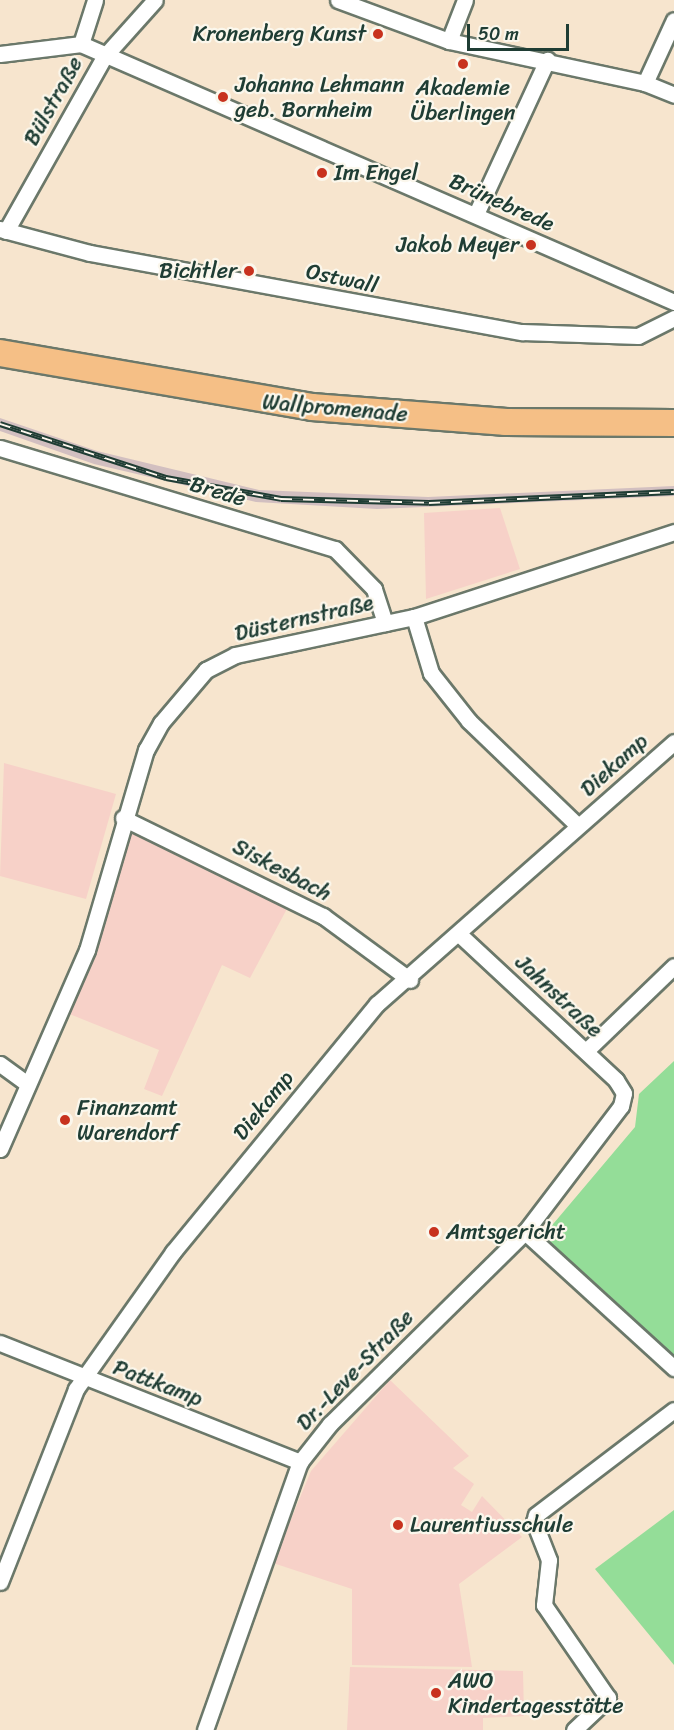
<!DOCTYPE html>
<html>
<head>
<meta charset="utf-8">
<style>
	body { margin:0 }
	#map { position:relative; width:674px; height:1730px; overflow:hidden; background:#f7e5ce; font-family:Sriracha,sans-serif }
	div>[style] { position:absolute }
	.built>* { inset:0; background:#f7d1c8 }
	.industrial>* { inset:0; background:#d2bfc0 }
	.green>* { inset:0; background:#94dd98 }
	.roads { filter:drop-shadow(2px 0 #6b786a) drop-shadow(-2px 0 #6b786a) drop-shadow(0 2px #6b786a) drop-shadow(0 -2px #6b786a) }
	.street>* { height:15px; margin:-7.5px; padding:0 7.5px; transform-origin:7.5px; border-radius:7.5px; background:#fff }
	.primary>* { height:26px; margin:-13px; padding:0 13px; transform-origin:13px; border-radius:13px; background:#f5bf86 }
	.rail>* { height:6px; margin-top:-3px; transform-origin:0; background:repeating-linear-gradient(90deg,#fbf7ec 0 11px,#1f3d34 0 22px); box-sizing:border-box; border-block:2px solid #1f3d34 }
	.dots>* { width:16px; height:16px; translate:-50% -50%; box-sizing:border-box; border:3px solid #fbf7ec; border-radius:50% }
	span { translate:-50% -50%; white-space:nowrap; text-align:center; line-height:1.15; -webkit-text-stroke:4.5px #fbf7ec; paint-order:stroke }
	.poi-label { font-size:22px; color:#1f3d34 }
	.right { translate:-100% -50%; text-align:right }
	.left { translate:0 -50%; text-align:left }
	.street-label { font-size:22px; color:#1f3d34 }
	.scale { position:absolute; left:467px; top:24px; width:102px; height:27px; box-sizing:border-box; border:3px solid #1f3d34; border-top:0; padding-left:8px; font-size:18px; line-height:21px; white-space:nowrap; color:#1f3d34; -webkit-text-stroke:4px #fbf7ec; paint-order:stroke }
</style>
</head>
<body>
<div id="map">
	<div class="built">
		<div style="clip-path:polygon(500px 508px,520px 569px,426px 599px,424px 513px)"></div>
		<div style="clip-path:polygon(4px 763px,116px 794px,86px 899px,0 876px)"></div>
		<div style="clip-path:polygon(127px 828px,289px 905px,250px 978px,222px 965px,162px 1096px,144px 1089px,159px 1050px,67px 1013px)"></div>
		<div style="clip-path:polygon(390px 1380px,469px 1456px,453px 1468px,474px 1484px,461px 1505px,472px 1512px,482px 1496px,522px 1537px,459px 1584px,472px 1667px,352px 1665px,352px 1589px,273px 1563px,311px 1471px)"></div>
		<div style="clip-path:polygon(350px 1667px,523px 1671px,524px 1716px,483px 1718px,483px 1730px,347px 1730px)"></div>
	</div>
	<div class="industrial">
		<div style="clip-path:polygon(0 418px,97px 451px,259px 490px,428px 497px,674px 486px,674px 496px,377px 509px,256px 502px,94px 464px,0 431px)"></div>
	</div>
	<div class="green">
		<div style="clip-path:polygon(674px 1061px,674px 1356px,543px 1236px,635px 1127px,639px 1094px)"></div>
		<div style="clip-path:polygon(674px 1510px,674px 1665px,595px 1569px)"></div>
	</div>
	<div class="roads">
		<div class="street">
			<div style="left:338px;top:0;width:118px;rotate:20.3deg"></div>
			<div style="left:449px;top:41px;width:200px;rotate:12.1deg"></div>
			<div style="left:645px;top:83px;width:31px;rotate:22deg"></div>
			<div style="left:449px;top:41px;width:44px;rotate:-68.7deg"></div>
			<div style="left:81px;top:44px;width:46px;rotate:-72.3deg"></div>
			<div style="left:0;top:54px;width:82px;rotate:-7deg"></div>
			<div style="left:81px;top:44px;width:647px;rotate:23.51deg"></div>
			<div style="left:645px;top:83px;width:69px;rotate:-65.3deg"></div>
			<div style="left:476px;top:214px;width:170px;rotate:-65.2deg"></div>
			<div style="left:0;top:229px;width:93px;rotate:14.9deg"></div>
			<div style="left:90px;top:253px;width:439px;rotate:10.4deg"></div>
			<div style="left:522px;top:332px;width:116px;rotate:2deg"></div>
			<div style="left:638px;top:336px;width:40px;rotate:-26.6deg"></div>
			<div style="left:6px;top:231px;width:200px;rotate:-60.6deg"></div>
			<div style="left:104px;top:57px;width:76px;rotate:-48.2deg"></div>
			<div style="left:0;top:448px;width:350px;rotate:16.8deg"></div>
			<div style="left:335px;top:549px;width:56px;rotate:45.7deg"></div>
			<div style="left:374px;top:589px;width:36px;rotate:72deg"></div>
			<div style="left:414px;top:617px;width:59px;rotate:73.1deg"></div>
			<div style="left:431px;top:673px;width:61px;rotate:51.6deg"></div>
			<div style="left:469px;top:721px;width:151px;rotate:43.9deg"></div>
			<div style="left:123px;top:818px;width:223px;rotate:26.1deg"></div>
			<div style="left:323px;top:916px;width:108px;rotate:36.3deg"></div>
			<div style="left:586px;top:1051px;width:122px;rotate:-44deg"></div>
			<div style="left:0;top:1064px;width:34px;rotate:36deg"></div>
			<div style="left:0;top:1149px;width:217px;rotate:-66.4deg"></div>
			<div style="left:87px;top:950px;width:209px;rotate:-73.6deg"></div>
			<div style="left:146px;top:750px;width:31px;rotate:-61deg"></div>
			<div style="left:161px;top:723px;width:70px;rotate:-49.7deg"></div>
			<div style="left:206px;top:670px;width:33px;rotate:-27deg"></div>
			<div style="left:235px;top:655px;width:183px;rotate:-12deg"></div>
			<div style="left:414px;top:617px;width:274px;rotate:-18.1deg"></div>
			<div style="left:525px;top:1232px;width:202px;rotate:42.4deg"></div>
			<div style="left:0;top:1343px;width:323px;rotate:21.6deg"></div>
			<div style="left:0;top:1582px;width:207px;rotate:-68.5deg"></div>
			<div style="left:76px;top:1389px;width:168px;rotate:-54.7deg"></div>
			<div style="left:173px;top:1252px;width:321px;rotate:-50.6deg"></div>
			<div style="left:377px;top:1004px;width:396px;rotate:-41.4deg"></div>
			<div style="left:205px;top:1730px;width:284px;rotate:-70.5deg"></div>
			<div style="left:300px;top:1462px;width:48px;rotate:-51.7deg"></div>
			<div style="left:330px;top:1424px;width:274px;rotate:-44.6deg"></div>
			<div style="left:525px;top:1232px;width:158px;rotate:-52.7deg"></div>
			<div style="left:621px;top:1106px;width:13px;rotate:-77deg"></div>
			<div style="left:624px;top:1093px;width:15px;rotate:-122deg"></div>
			<div style="left:616px;top:1080px;width:214px;rotate:-137.1deg"></div>
			<div style="left:574px;top:1730px;width:47px;rotate:-43.3deg"></div>
			<div style="left:608px;top:1698px;width:113px;rotate:-124.5deg"></div>
			<div style="left:544px;top:1605px;width:45px;rotate:-83.7deg"></div>
			<div style="left:549px;top:1560px;width:41px;rotate:-111.5deg"></div>
			<div style="left:534px;top:1522px;width:7px;rotate:-74deg"></div>
			<div style="left:536px;top:1515px;width:173px;rotate:-37.3deg"></div>
		</div>
		<div class="primary">
			<div style="left:0;top:353px;width:317px;rotate:9.8deg"></div>
			<div style="left:312px;top:407px;width:195px;rotate:4.4deg"></div>
			<div style="left:506px;top:422px;width:168px;rotate:0.3deg"></div>
		</div>
	</div>
	<div class="rail">
		<div style="left:0;top:424px;width:175px;rotate:18deg"></div>
		<div style="left:166px;top:478px;width:117px;rotate:10.3deg"></div>
		<div style="left:281px;top:499px;width:148px;rotate:1.5deg"></div>
		<div style="left:429px;top:503px;width:245px;rotate:-2.6deg"></div>
	</div>
	<div class="dots">
		<div style="left:378px;top:34px;background:#c8321e"></div>
		<div style="left:463px;top:64px;background:#c8321e"></div>
		<div style="left:223px;top:97px;background:#c8321e"></div>
		<div style="left:322px;top:173px;background:#c8321e"></div>
		<div style="left:531px;top:245px;background:#c8321e"></div>
		<div style="left:249px;top:271px;background:#c8321e"></div>
		<div style="left:65px;top:1120px;background:#c8321e"></div>
		<div style="left:434px;top:1232px;background:#c8321e"></div>
		<div style="left:398px;top:1525px;background:#c8321e"></div>
		<div style="left:436px;top:1693px;background:#c8321e"></div>
	</div>
	<div class="poi-label">
		<span class="right" style="left:366px;top:34px">Kronenberg Kunst</span>
		<span class="left" style="left:235px;top:97px">Johanna Lehmann<br>geb. Bornheim</span>
		<span style="left:463px;top:100px">Akademie<br>Überlingen</span>
		<span class="left" style="left:334px;top:173px">Im Engel</span>
		<span class="right" style="left:519px;top:245px">Jakob Meyer</span>
		<span class="right" style="left:237px;top:271px">Bichtler</span>
		<span class="left" style="left:77px;top:1120px">Finanzamt<br>Warendorf</span>
		<span class="left" style="left:446px;top:1232px">Amtsgericht</span>
		<span class="left" style="left:410px;top:1525px">Laurentiusschule</span>
		<span class="left" style="left:448px;top:1693px">AWO<br>Kindertagesstätte</span>
	</div>
	<div class="street-label">
		<span style="left:53px;top:101px;rotate:-61deg">Bülstraße</span>
		<span style="left:502px;top:202px;rotate:24deg">Brünebrede</span>
		<span style="left:342px;top:278px;rotate:12deg">Ostwall</span>
		<span style="left:335px;top:408px;rotate:5deg">Wallpromenade</span>
		<span style="left:218px;top:491px;rotate:17deg">Brede</span>
		<span style="left:304px;top:618px;rotate:-13deg">Düsternstraße</span>
		<span style="left:614px;top:765px;rotate:-42deg">Diekamp</span>
		<span style="left:282px;top:870px;rotate:28deg">Siskesbach</span>
		<span style="left:559px;top:996px;rotate:43deg">Jahnstraße</span>
		<span style="left:263px;top:1105px;rotate:-51deg">Diekamp</span>
		<span style="left:355px;top:1370px;rotate:-46deg">Dr.-Leve-Straße</span>
		<span style="left:158px;top:1383px;rotate:21deg">Pattkamp</span>
	</div>
	<div class="scale">50 m</div>
</div>
</body>
</html>
